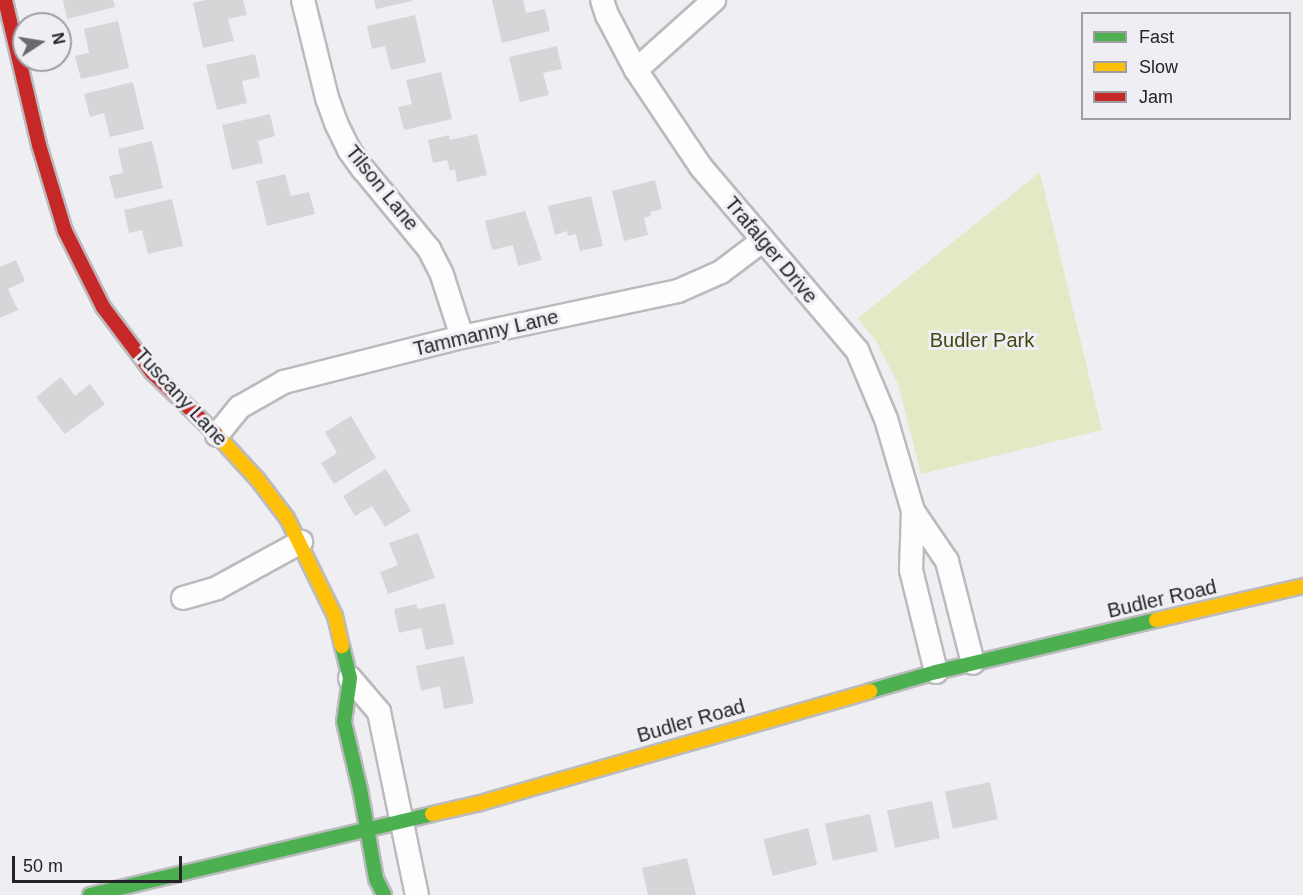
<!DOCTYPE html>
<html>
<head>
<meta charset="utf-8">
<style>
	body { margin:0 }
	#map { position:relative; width:1303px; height:895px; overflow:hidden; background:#efeff3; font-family:Arial,sans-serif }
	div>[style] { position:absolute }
	.green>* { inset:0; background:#e5e8c5 }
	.building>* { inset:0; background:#d6d6d8; transform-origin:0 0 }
	.roads { filter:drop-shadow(2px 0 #bbbbbe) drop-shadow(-2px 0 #bbbbbe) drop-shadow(0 2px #bbbbbe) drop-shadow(0 -2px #bbbbbe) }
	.street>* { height:22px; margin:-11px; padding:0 11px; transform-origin:11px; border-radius:11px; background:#fdfdfd }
	.fast>* { height:14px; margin:-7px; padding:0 7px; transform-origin:7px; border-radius:7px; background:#4caf50 }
	.slow>* { height:14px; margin:-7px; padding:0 7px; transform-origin:7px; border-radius:7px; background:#ffc107 }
	.jam>* { height:14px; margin:-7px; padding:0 7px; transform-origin:7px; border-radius:7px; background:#c62828 }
	span { translate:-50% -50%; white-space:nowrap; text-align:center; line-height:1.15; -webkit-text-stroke:6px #eeeef4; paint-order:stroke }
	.street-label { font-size:20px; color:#242426 }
	.park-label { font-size:20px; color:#45480e }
	.legend { position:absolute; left:1081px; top:12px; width:210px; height:108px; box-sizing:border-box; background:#eeeef4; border:2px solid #9d9da2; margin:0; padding:8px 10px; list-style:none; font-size:18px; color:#242426 }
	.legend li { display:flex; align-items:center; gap:12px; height:30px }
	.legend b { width:30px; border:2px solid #9d9da2 }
	.north { position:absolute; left:12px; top:12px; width:60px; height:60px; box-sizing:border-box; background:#eeeef4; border:2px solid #9d9da2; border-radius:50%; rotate:78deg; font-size:16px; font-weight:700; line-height:24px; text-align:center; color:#242426 }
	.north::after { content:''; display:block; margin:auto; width:21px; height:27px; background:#6b6b6e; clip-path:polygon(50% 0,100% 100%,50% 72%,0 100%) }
	.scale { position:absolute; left:12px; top:856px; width:170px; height:27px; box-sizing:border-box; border:3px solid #242426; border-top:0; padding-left:8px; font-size:18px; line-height:21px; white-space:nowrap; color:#242426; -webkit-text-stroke:4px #eeeef4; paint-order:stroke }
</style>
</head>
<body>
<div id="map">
	<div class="green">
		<div style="clip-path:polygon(1040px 172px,1102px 430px,921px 474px,898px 384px,876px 341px,858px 318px)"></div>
	</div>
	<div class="building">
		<div style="clip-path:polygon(63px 0,113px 0,115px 7px,67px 19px)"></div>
		<div style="clip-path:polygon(206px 0,243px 0,247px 15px,228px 19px,234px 41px,203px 48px,193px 3px)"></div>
		<div style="clip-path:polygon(374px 0,412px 0,412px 1px,376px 9px)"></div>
		<div style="clip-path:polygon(492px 0,523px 0,526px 13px,545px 9px,550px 31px,502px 43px)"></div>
		<div style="clip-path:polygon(415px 15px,426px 62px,391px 70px,385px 46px,372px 49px,367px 26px)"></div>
		<div style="clip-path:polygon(118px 21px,129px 68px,81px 79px,75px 56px,89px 53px,84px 29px)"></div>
		<div style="clip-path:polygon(557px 46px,562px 69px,543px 73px,549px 95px,520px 102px,509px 57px)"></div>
		<div style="clip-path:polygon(255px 54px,260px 77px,242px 81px,247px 103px,217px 110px,206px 65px)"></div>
		<div style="clip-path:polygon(441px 72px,452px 119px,404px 130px,398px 107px,412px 104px,406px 80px)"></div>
		<div style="clip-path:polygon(133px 82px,144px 129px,110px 137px,104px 113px,90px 117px,84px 94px)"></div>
		<div style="clip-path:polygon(270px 114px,275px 136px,258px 141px,263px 163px,232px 170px,222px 125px)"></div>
		<div style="clip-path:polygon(477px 134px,487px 175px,457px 182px,455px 169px,450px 171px,447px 160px,433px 163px,428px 140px,449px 135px,450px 140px)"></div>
		<div style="clip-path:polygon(152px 141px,163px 188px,115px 199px,109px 176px,123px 173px,118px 149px)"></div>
		<div style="clip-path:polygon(285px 174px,291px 196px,309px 192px,315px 214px,267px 226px,256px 181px)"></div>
		<div style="clip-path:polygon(655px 180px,662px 209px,650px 212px,651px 216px,644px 218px,648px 235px,624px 241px,612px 191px)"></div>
		<div style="clip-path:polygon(591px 196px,603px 246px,580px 251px,576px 234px,568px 236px,567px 231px,555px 235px,548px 206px)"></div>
		<div style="clip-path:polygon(172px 199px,183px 246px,148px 254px,142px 230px,129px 233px,124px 210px)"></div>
		<div style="clip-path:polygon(525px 211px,542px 260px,518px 266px,513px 245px,492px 250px,485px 221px)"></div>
		<div style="clip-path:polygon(16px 260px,25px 281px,8px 289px,18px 310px,0 318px,0 267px)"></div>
		<div style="clip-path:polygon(61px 377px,75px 396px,90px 384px,105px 404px,65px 434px,36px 397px)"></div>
		<div style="clip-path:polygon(351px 416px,376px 458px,334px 484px,321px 463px,337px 453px,325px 432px)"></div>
		<div style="clip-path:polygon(386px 469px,411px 511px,385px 527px,372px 506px,355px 516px,343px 496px)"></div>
		<div style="clip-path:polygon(418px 533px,435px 578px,388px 594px,380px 572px,398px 565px,389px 543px)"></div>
		<div style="clip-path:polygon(445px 603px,454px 644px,426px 650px,421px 628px,399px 633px,394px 609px,416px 604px,418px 609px)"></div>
		<div style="clip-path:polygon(464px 656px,474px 703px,444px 709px,440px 686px,421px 691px,416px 666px)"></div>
		<div style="left:990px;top:782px;width:38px;height:46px;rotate:78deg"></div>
		<div style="left:932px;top:801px;width:38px;height:46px;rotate:78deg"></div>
		<div style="left:870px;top:814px;width:38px;height:46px;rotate:78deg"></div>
		<div style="left:808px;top:828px;width:38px;height:46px;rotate:76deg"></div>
		<div style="clip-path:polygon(687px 858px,696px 895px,648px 895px,642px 868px)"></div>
	</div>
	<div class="roads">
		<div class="street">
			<div style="left:303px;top:0;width:101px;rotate:76.2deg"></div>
			<div style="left:327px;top:98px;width:27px;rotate:70deg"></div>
			<div style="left:336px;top:123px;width:30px;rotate:64deg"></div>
			<div style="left:349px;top:150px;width:24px;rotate:54deg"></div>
			<div style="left:363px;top:169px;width:104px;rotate:50.5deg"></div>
			<div style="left:429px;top:249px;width:29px;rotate:63deg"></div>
			<div style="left:442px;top:275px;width:65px;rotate:72.1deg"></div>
			<div style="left:602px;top:0;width:16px;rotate:72deg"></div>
			<div style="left:607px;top:15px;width:62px;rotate:62.2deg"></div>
			<div style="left:636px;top:70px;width:117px;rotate:56.2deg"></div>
			<div style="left:701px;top:167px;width:240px;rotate:49.6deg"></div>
			<div style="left:857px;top:350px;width:75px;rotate:67.2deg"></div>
			<div style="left:886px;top:419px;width:96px;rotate:73.6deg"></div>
			<div style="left:913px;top:511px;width:60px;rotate:55.8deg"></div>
			<div style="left:947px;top:561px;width:105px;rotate:75.7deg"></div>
			<div style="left:636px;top:70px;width:105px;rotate:-41.9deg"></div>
			<div style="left:217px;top:435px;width:36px;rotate:-51deg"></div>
			<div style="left:240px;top:407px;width:51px;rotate:-29.6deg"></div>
			<div style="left:284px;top:382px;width:184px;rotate:-14.2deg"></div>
			<div style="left:462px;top:337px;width:221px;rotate:-12deg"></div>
			<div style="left:678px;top:291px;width:47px;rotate:-23.8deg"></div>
			<div style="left:721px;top:272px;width:51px;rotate:-37.1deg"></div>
			<div style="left:913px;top:511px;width:59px;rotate:91.9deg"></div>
			<div style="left:911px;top:570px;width:105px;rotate:76.2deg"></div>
			<div style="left:183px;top:598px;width:35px;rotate:-16deg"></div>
			<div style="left:217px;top:588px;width:96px;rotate:-28.7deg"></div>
			<div style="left:350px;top:678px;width:45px;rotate:49.5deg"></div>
			<div style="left:379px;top:712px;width:187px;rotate:78.3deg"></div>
		</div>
		<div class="fast">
			<div style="left:342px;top:646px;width:33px;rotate:76deg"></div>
			<div style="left:350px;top:678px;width:44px;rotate:97.8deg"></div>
			<div style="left:344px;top:722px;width:69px;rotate:76.6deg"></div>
			<div style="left:360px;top:789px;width:91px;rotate:79.9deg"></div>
			<div style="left:376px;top:879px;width:18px;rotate:63deg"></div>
			<div style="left:870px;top:691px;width:69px;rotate:-16.1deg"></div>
			<div style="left:936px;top:672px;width:226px;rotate:-13.3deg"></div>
			<div style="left:90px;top:895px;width:351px;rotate:-13.3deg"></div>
		</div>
		<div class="slow">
			<div style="left:215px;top:433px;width:64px;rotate:47.5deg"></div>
			<div style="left:258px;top:480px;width:48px;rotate:52.7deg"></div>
			<div style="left:287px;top:518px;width:109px;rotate:63.9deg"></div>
			<div style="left:335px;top:616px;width:31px;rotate:77deg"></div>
			<div style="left:1156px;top:620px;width:151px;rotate:-13deg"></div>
			<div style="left:432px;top:814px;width:49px;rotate:-12.9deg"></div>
			<div style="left:480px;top:803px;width:406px;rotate:-16deg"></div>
		</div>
		<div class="jam">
			<div style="left:5px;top:0;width:149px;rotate:76.8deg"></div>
			<div style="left:39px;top:145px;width:90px;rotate:73.2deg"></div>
			<div style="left:65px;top:231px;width:85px;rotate:63.4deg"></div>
			<div style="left:103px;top:307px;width:81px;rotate:53deg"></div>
			<div style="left:152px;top:372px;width:88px;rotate:44.1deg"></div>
		</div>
	</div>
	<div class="street-label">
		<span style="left:382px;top:188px;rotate:51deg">Tilson Lane</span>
		<span style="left:771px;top:250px;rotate:50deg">Trafalger Drive</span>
		<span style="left:486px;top:333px;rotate:-13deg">Tammanny Lane</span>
		<span style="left:181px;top:397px;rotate:47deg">Tuscany Lane</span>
		<span style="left:1162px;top:599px;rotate:-13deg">Budler Road</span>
		<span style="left:691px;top:721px;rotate:-16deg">Budler Road</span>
	</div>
	<div class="park-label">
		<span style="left:982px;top:340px">Budler Park</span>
	</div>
	<ul class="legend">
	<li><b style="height:8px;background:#4caf50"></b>Fast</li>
	<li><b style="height:8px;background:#ffc107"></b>Slow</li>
	<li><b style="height:8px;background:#c62828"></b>Jam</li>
	</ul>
	<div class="north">N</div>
	<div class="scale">50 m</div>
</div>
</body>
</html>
